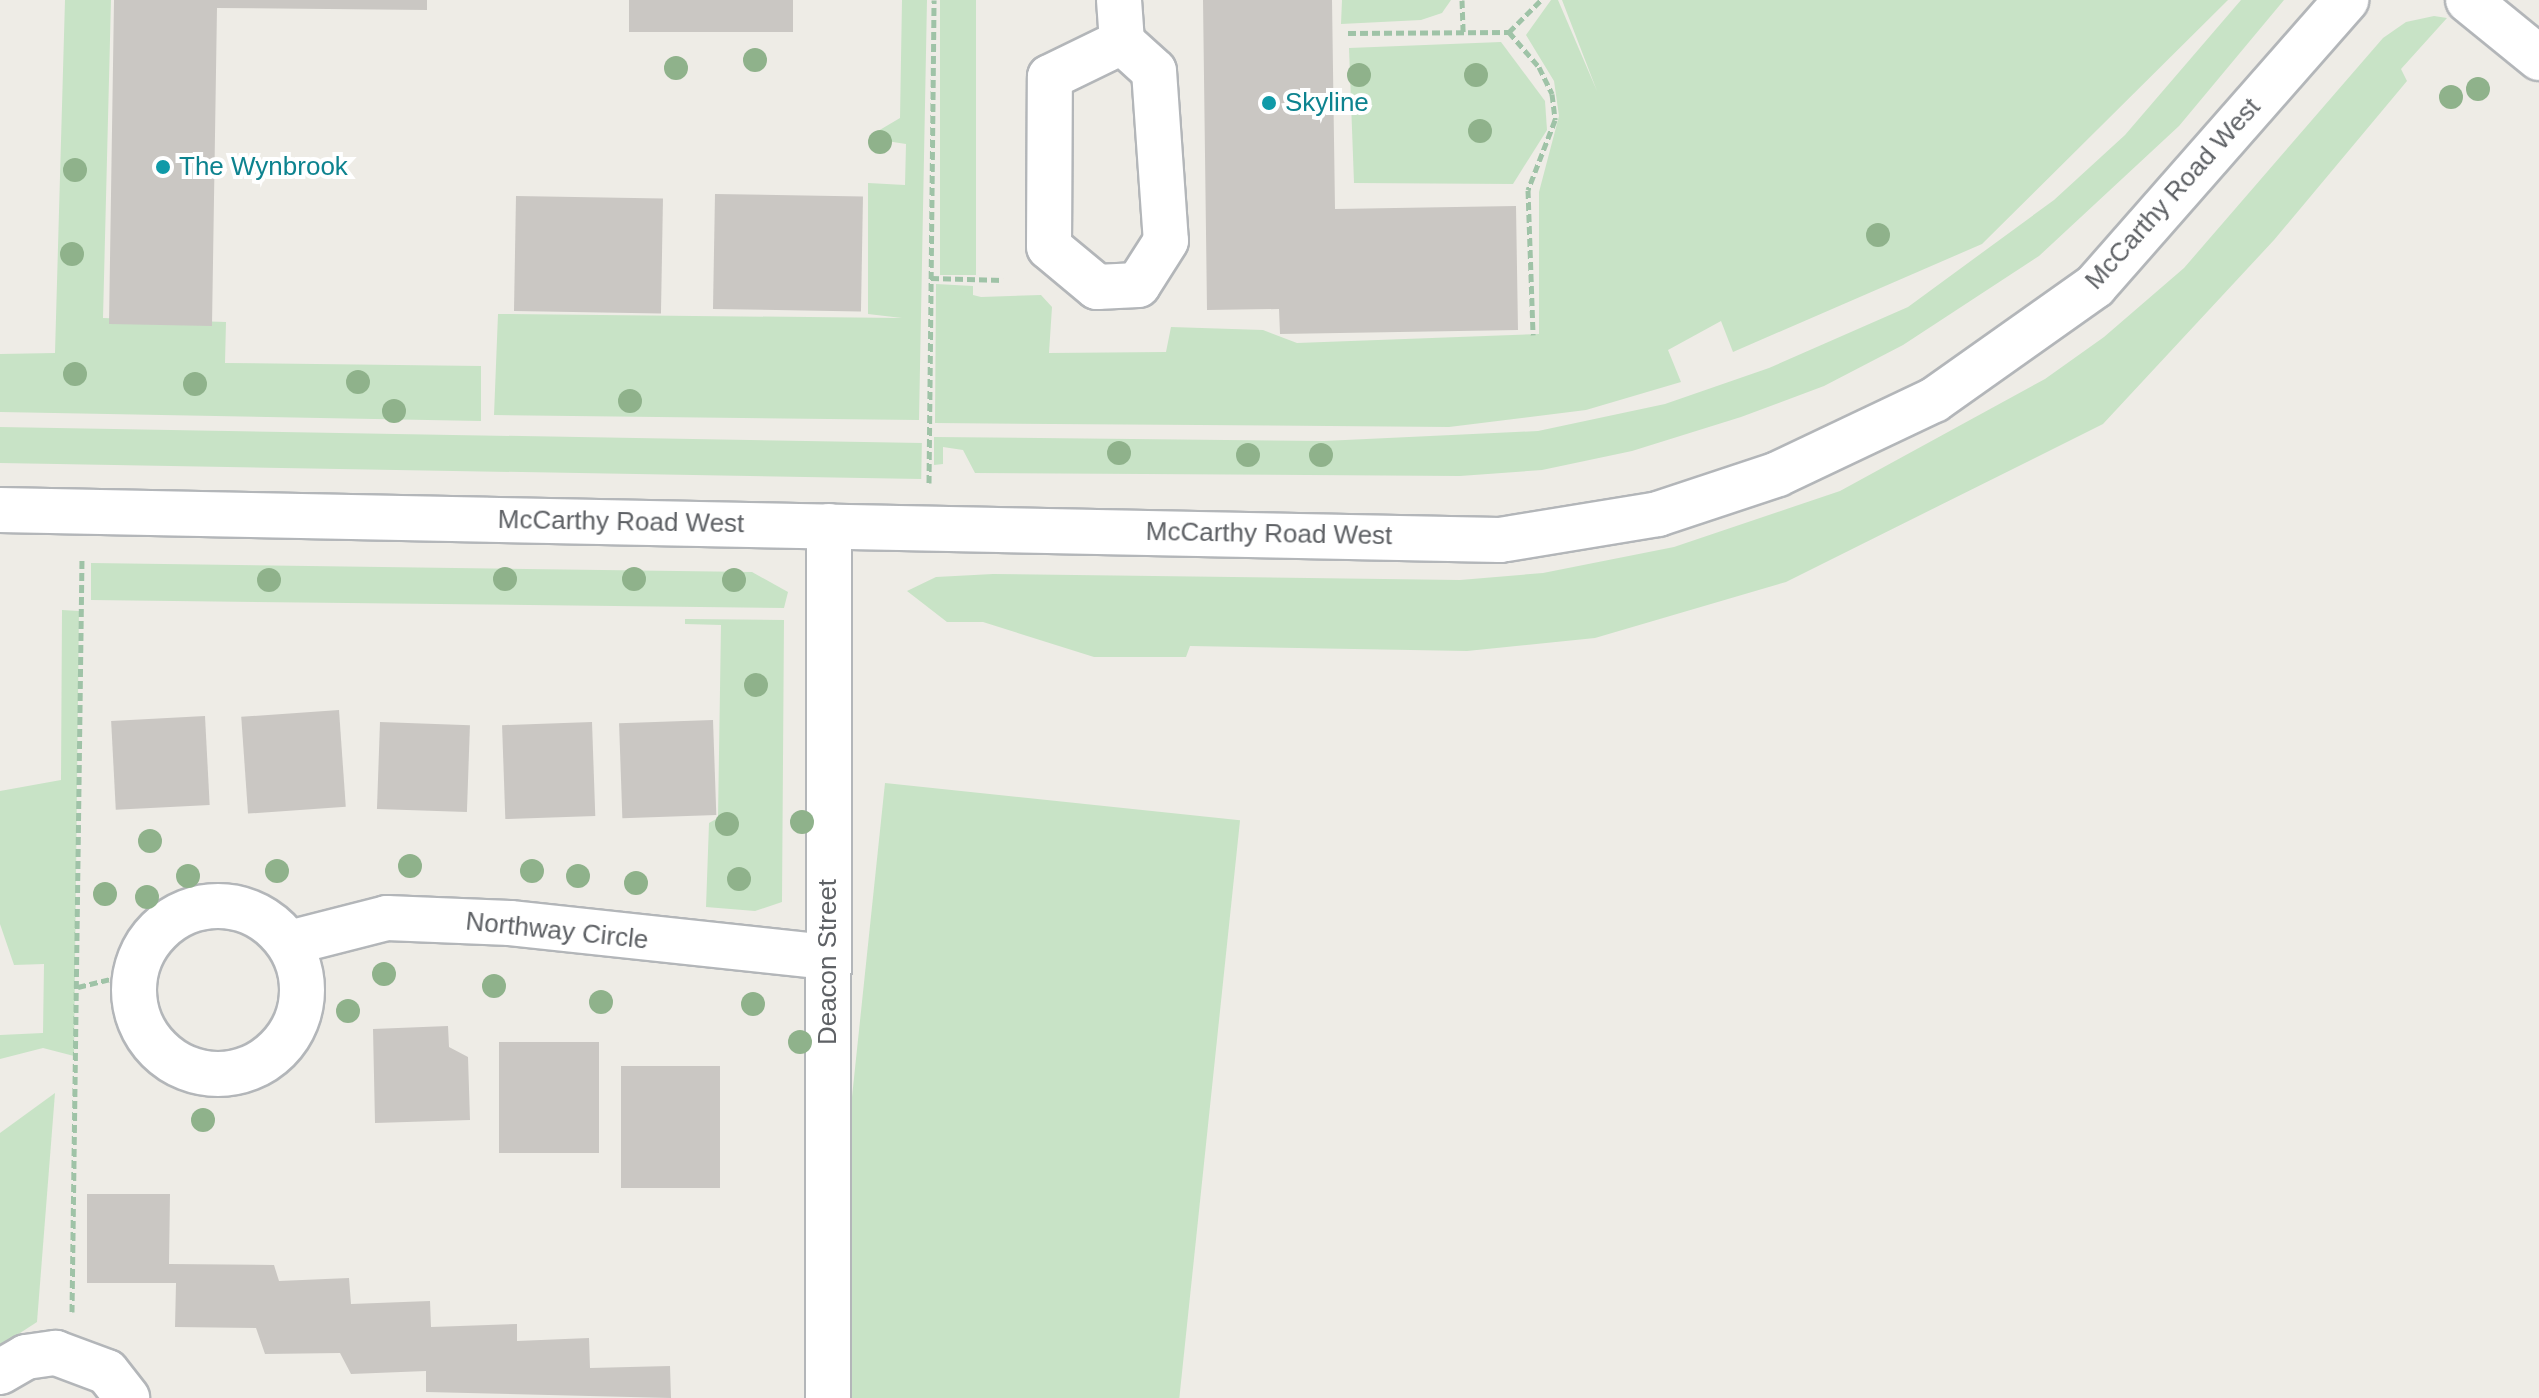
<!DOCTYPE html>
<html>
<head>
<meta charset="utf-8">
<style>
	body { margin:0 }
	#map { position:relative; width:2539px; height:1398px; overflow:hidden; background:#eeece6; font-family:Arial,sans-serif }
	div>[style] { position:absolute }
	.green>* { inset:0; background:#c8e3c6; transform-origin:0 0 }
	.building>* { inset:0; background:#cac7c3; transform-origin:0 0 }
	.path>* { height:5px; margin-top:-2.5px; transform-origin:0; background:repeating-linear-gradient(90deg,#9fc3a7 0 8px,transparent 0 12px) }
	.roads { filter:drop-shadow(2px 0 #b3b6b9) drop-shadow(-2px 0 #b3b6b9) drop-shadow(0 2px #b3b6b9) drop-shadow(0 -2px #b3b6b9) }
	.minor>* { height:44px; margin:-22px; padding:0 22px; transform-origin:22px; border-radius:22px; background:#fff }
	.minor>.ring { margin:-22px; padding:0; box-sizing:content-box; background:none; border:44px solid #fff; border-radius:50% }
	.trees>* { width:24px; height:24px; margin:-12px; border-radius:50%; background:#8fb28b }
	.dots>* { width:22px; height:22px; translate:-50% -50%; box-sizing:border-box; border:4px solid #fff; border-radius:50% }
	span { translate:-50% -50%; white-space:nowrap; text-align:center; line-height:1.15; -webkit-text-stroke:8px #fff; paint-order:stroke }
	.culture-label { font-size:26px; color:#0d838f }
	.left { translate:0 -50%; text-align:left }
	.street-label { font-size:26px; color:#5e6165 }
</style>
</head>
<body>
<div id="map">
	<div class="green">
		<div style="clip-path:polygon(65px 0,111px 0,103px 318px,226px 322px,225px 363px,481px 366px,481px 421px,0 412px,0 354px,55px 353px)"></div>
		<div style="clip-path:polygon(902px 0,927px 0,919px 420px,494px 415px,498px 314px,902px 318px,868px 314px,868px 183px,905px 185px,906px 144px,880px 140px,878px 131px,900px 118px)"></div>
		<div style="left:940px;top:0;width:36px;height:275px"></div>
		<div style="clip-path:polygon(1342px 0,1451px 0,1442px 13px,1421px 20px,1341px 24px)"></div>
		<div style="clip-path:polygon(1551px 0,1558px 0,1597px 91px,1562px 0,2228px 0,1982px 244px,1733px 352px,1721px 321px,1668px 350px,1681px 382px,1586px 410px,1449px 427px,935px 423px,936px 284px,973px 286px,973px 295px,981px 297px,1041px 295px,1052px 307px,1049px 353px,1166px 352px,1171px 327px,1263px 330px,1297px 343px,1539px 334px,1539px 192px,1559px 116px,1554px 81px,1526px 35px)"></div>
		<div style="clip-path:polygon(2241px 0,2284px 0,2179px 126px,2039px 256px,1903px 345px,1824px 386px,1741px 417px,1632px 451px,1542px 470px,1460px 476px,975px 473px,963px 450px,943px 447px,943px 464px,934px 465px,934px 437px,1324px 441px,1538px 431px,1665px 404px,1769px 368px,1908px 307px,2054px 200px,2125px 135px)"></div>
		<div style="clip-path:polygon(2434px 16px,2447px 18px,2401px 69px,2407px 81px,2274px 240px,2103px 424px,1786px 582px,1595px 638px,1467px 651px,1190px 646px,1186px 657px,1094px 657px,983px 622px,947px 622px,907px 591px,936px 577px,993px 574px,1460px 580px,1543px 573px,1674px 547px,1840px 491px,2045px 379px,2104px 337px,2184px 268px,2383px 38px,2406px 22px)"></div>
		<div style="clip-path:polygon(1501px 42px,1545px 101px,1547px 130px,1513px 184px,1354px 183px,1349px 48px)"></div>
		<div style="left:0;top:427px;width:922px;height:36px;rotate:1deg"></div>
		<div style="clip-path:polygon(91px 563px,752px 572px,788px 592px,784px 608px,91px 600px)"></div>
		<div style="clip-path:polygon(62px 610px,79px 611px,74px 1056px,43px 1048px,0 1059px,0 1035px,43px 1033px,44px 964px,14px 965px,0 924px,0 791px,61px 780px)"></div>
		<div style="clip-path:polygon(685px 619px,784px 620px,782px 902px,755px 911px,706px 907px,709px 823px,718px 818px,721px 625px,685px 624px)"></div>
		<div style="left:885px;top:783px;width:357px;height:615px;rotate:6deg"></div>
		<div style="clip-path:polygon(55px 1093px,37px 1322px,0 1346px,0 1133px)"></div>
	</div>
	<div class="building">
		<div style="clip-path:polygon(114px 0,427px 0,427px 10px,217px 8px,212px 326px,109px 324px)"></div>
		<div style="left:629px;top:0;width:164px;height:32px"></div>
		<div style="clip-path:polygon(1203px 0,1332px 0,1335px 209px,1516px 206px,1518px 330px,1280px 334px,1279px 309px,1207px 310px)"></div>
		<div style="left:715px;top:194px;width:148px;height:115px;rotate:1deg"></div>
		<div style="left:516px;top:196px;width:147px;height:115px;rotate:1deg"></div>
		<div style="left:339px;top:710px;width:97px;height:98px;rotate:86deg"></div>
		<div style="left:205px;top:716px;width:89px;height:94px;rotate:87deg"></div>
		<div style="left:713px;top:720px;width:95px;height:94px;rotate:88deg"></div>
		<div style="left:380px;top:722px;width:90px;height:87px;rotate:2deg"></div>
		<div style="left:592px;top:722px;width:94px;height:90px;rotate:88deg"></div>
		<div style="clip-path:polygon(448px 1026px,449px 1047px,468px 1057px,470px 1120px,375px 1123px,373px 1029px)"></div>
		<div style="left:499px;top:1042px;width:100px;height:111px"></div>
		<div style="left:720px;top:1066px;width:122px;height:99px;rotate:90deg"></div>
		<div style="clip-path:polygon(87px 1194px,170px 1194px,169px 1264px,274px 1265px,279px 1281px,349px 1278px,351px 1304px,430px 1301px,431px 1327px,517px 1324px,517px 1341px,589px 1338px,590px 1368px,670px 1366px,671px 1398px,426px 1392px,426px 1371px,351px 1374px,340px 1353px,265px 1354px,256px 1328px,175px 1327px,176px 1283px,87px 1283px)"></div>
	</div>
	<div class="path">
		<div style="left:1462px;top:0;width:32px;rotate:88deg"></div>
		<div style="left:1509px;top:32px;width:46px;rotate:49.4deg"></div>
		<div style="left:1539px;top:67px;width:30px;rotate:64deg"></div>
		<div style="left:1552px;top:94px;width:26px;rotate:83deg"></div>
		<div style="left:1555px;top:120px;width:75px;rotate:111.1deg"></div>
		<div style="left:1528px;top:190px;width:145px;rotate:88deg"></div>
		<div style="left:1348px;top:33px;width:161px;rotate:-0.4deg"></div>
		<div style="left:1509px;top:32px;width:45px;rotate:-45deg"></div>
		<div style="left:931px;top:278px;width:72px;rotate:1.6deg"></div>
		<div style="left:929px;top:483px;width:483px;rotate:-89.4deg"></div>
		<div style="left:78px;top:987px;width:59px;rotate:-13.8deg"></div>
		<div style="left:72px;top:1312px;width:754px;rotate:-89.24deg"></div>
	</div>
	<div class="roads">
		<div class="minor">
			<div style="left:1119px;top:0;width:42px;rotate:85.9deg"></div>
			<div style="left:1122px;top:42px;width:43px;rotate:42.2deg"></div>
			<div style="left:1154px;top:71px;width:170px;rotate:86deg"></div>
			<div style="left:1166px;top:241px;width:52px;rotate:122.5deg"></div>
			<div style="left:1138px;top:285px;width:41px;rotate:177.2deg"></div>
			<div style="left:1097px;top:287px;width:62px;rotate:-140.2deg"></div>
			<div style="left:1049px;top:247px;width:170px;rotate:-89.7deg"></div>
			<div style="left:1050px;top:77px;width:80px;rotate:-25.9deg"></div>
			<div style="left:2468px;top:0;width:92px;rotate:39.2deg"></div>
			<div style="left:0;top:510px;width:1500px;rotate:1.15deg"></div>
			<div style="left:1500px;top:540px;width:160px;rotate:-9.3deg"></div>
			<div style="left:1658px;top:514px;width:126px;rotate:-18.4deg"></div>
			<div style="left:1778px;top:474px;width:173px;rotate:-25.4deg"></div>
			<div style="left:1934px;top:400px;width:197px;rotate:-35.3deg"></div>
			<div style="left:2095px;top:286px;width:381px;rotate:-48.7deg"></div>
			<div class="ring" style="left:134px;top:906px;width:124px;height:124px"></div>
			<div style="left:289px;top:943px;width:101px;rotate:-14.3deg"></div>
			<div style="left:387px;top:918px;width:123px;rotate:2.3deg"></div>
			<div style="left:510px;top:923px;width:320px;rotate:6.1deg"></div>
			<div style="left:0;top:1372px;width:30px;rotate:-30deg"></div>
			<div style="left:26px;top:1357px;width:30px;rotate:-8deg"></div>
			<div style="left:56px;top:1353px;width:54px;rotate:20.4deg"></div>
			<div style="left:107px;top:1372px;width:33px;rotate:52deg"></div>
			<div style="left:828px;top:1398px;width:872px;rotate:-89.93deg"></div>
		</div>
	</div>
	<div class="trees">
		<div style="left:755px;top:60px"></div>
		<div style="left:676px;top:68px"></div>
		<div style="left:1359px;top:75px"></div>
		<div style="left:1476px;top:75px"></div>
		<div style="left:2478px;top:89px"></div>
		<div style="left:2451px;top:97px"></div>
		<div style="left:1480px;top:131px"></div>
		<div style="left:880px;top:142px"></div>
		<div style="left:75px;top:170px"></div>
		<div style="left:1878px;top:235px"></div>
		<div style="left:72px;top:254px"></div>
		<div style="left:75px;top:374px"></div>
		<div style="left:358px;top:382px"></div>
		<div style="left:195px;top:384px"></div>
		<div style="left:630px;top:401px"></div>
		<div style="left:394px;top:411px"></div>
		<div style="left:1119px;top:453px"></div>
		<div style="left:1248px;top:455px"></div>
		<div style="left:1321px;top:455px"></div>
		<div style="left:505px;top:579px"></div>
		<div style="left:634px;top:579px"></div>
		<div style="left:269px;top:580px"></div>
		<div style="left:734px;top:580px"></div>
		<div style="left:756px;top:685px"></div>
		<div style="left:802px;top:822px"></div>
		<div style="left:727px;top:824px"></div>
		<div style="left:150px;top:841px"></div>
		<div style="left:410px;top:866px"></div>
		<div style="left:277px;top:871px"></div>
		<div style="left:532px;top:871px"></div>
		<div style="left:188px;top:876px"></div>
		<div style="left:578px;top:876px"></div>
		<div style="left:739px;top:879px"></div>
		<div style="left:636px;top:883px"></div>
		<div style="left:105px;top:894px"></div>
		<div style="left:147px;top:897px"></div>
		<div style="left:384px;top:974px"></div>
		<div style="left:494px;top:986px"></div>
		<div style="left:601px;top:1002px"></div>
		<div style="left:753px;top:1004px"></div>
		<div style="left:348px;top:1011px"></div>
		<div style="left:800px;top:1042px"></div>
		<div style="left:203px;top:1120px"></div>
	</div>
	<div class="dots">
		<div style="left:1269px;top:103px;background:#0f9aa8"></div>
		<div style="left:163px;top:167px;background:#0f9aa8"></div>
	</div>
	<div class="culture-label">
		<span class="left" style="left:1285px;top:103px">Skyline</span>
		<span class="left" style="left:179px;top:167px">The Wynbrook</span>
	</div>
	<div class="street-label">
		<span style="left:2173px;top:194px;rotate:-48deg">McCarthy Road West</span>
		<span style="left:621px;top:522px;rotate:1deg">McCarthy Road West</span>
		<span style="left:1269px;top:534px;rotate:1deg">McCarthy Road West</span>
		<span style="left:557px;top:931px;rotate:6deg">Northway Circle</span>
		<span style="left:828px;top:962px;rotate:-90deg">Deacon Street</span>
	</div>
</div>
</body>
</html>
